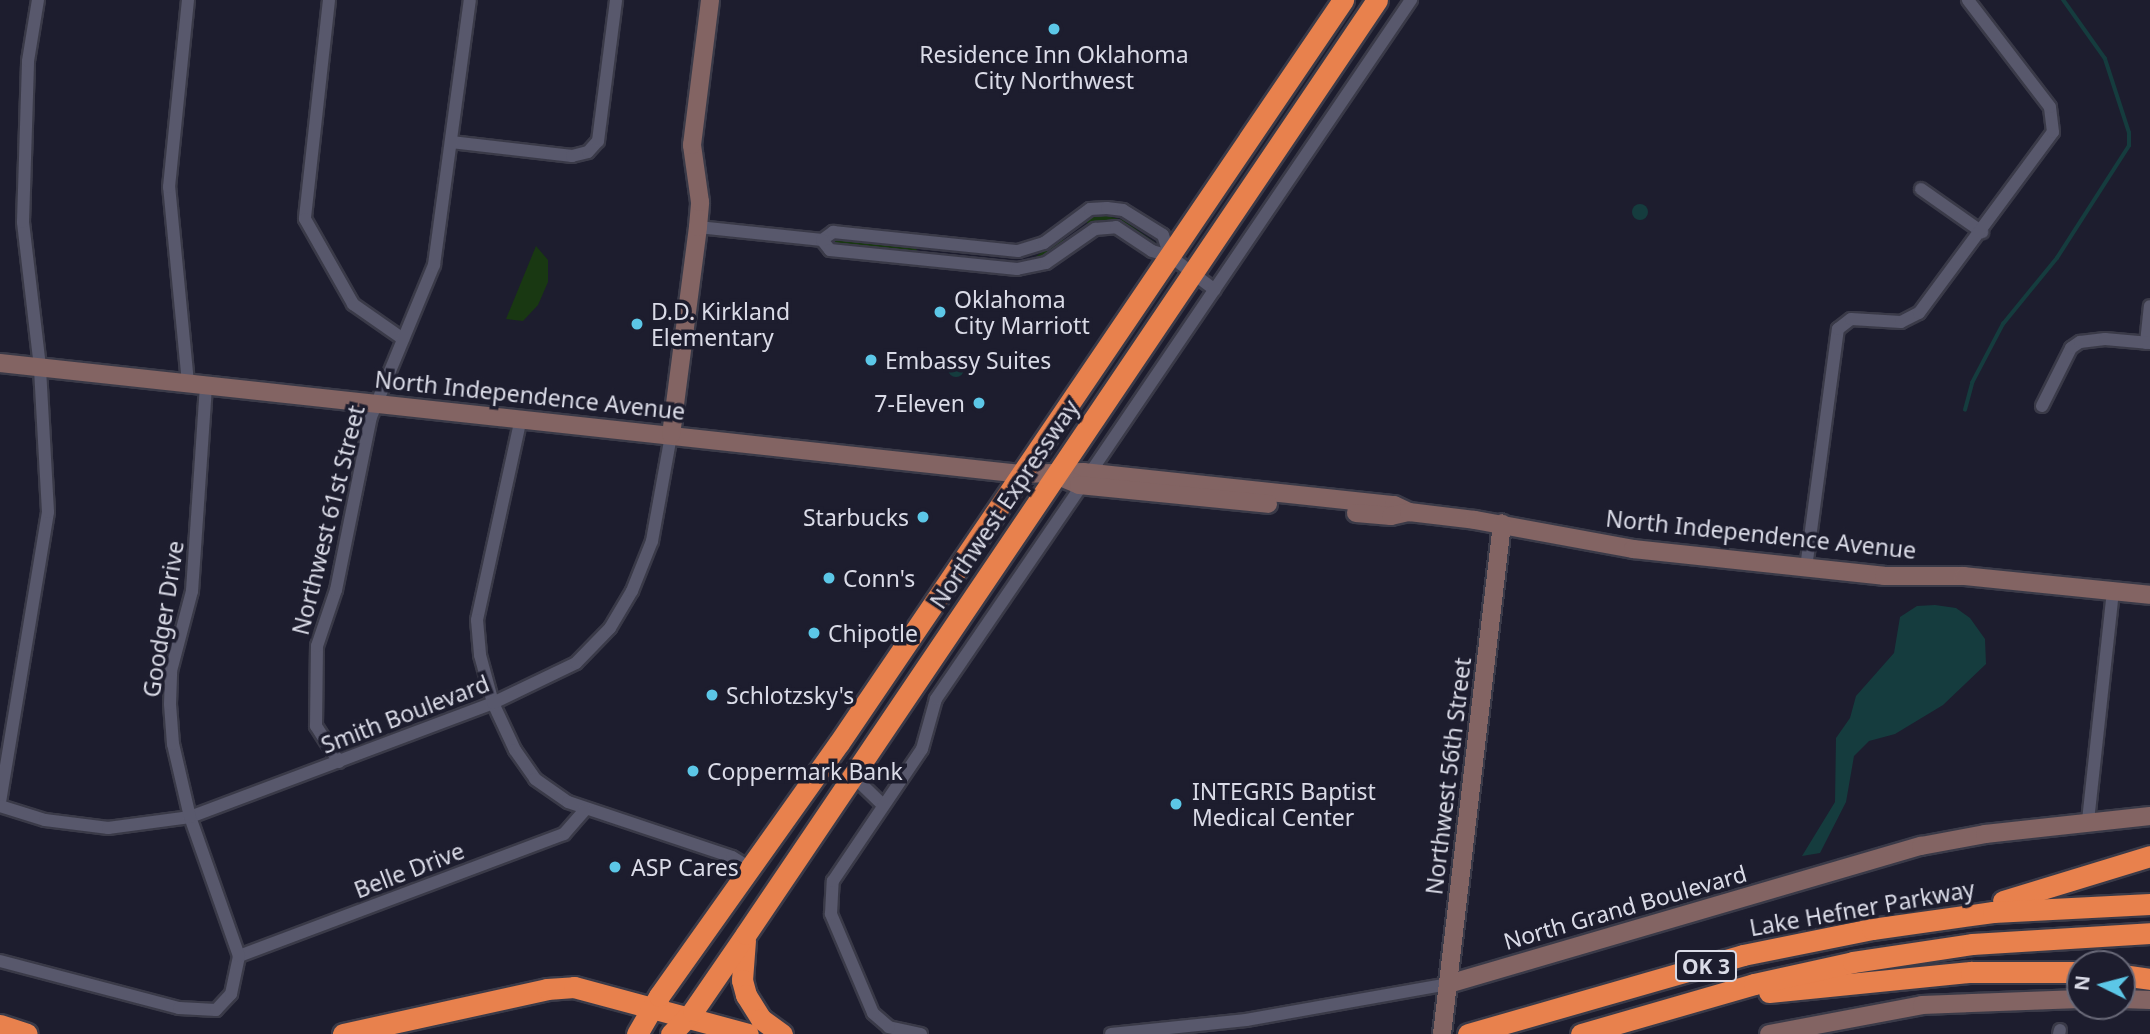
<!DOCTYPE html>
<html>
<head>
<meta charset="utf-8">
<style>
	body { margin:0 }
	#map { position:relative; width:2150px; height:1034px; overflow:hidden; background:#1d1d2e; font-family:"Noto Sans",sans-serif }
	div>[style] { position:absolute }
	.green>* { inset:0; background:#193812 }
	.water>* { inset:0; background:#153c3e }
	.round { border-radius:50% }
	.stream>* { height:3.5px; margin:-1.75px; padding:0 1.75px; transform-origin:1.75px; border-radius:1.75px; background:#153c3e }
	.roads { filter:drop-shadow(2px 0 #3a3a48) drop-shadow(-2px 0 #3a3a48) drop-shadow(0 2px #3a3a48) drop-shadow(0 -2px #3a3a48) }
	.street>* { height:12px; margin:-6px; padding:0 6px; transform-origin:6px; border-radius:6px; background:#58586c }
	.secondary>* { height:18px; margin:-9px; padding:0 9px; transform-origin:9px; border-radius:9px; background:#836463 }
	.highway>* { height:21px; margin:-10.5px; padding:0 10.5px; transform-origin:10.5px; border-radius:10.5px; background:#e8814d }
	.dots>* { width:19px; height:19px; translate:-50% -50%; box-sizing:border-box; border:4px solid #1d1d2e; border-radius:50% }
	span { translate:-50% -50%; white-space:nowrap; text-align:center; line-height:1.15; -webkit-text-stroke:7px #1d1d2e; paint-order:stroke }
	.shield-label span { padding:2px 5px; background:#1d1d2e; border:2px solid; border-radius:5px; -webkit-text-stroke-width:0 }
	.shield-label { font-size:21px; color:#dadbe7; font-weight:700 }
	.poi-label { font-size:23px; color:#dadbe7 }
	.left { translate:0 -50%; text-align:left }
	.right { translate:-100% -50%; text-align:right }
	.street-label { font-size:23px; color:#dadbe7 }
	.north { position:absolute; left:2066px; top:950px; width:70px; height:70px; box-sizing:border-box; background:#1d1d2e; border:2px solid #696978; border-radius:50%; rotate:276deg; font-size:19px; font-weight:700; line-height:28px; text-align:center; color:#dadbe7 }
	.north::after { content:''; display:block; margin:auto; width:24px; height:32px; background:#5cc7e7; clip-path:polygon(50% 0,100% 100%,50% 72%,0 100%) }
</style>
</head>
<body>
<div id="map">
	<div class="green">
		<div style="clip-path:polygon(1103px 215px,1123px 220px,1163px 248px,1160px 251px,1111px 223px,1088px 225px,1086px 219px)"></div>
		<div style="clip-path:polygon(1062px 237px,1065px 242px,1051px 253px,1034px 258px)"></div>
		<div style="clip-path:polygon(836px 239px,915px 247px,917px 250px,916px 254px,835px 245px,832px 244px)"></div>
		<div style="clip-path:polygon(536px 246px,548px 260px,548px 282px,538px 305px,523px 321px,506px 319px)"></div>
	</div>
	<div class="water">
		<div class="round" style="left:1632px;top:204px;width:16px;height:16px"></div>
		<div class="round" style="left:948px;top:361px;width:16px;height:16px"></div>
		<div style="clip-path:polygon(1935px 605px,1956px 608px,1970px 618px,1985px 639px,1986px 664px,1943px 705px,1895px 734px,1869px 741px,1854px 756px,1846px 802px,1820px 853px,1802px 856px,1835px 802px,1836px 738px,1850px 718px,1856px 696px,1894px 653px,1900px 617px,1917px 606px)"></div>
	</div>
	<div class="stream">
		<div style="left:1965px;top:410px;width:28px;rotate:-75deg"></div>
		<div style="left:1972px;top:383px;width:67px;rotate:-62.3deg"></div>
		<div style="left:2003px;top:324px;width:85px;rotate:-50.7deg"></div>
		<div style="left:2057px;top:258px;width:133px;rotate:-57.3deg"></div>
		<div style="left:2129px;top:146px;width:13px;rotate:-90deg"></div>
		<div style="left:2129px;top:133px;width:78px;rotate:-108deg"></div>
		<div style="left:2105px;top:59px;width:72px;rotate:-125.4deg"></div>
	</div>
	<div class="roads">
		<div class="street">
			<div style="left:329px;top:0;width:220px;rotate:96.3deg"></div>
			<div style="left:305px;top:219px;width:98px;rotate:60.5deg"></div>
			<div style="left:353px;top:304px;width:61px;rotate:35deg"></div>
			<div style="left:451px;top:142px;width:122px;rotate:6.6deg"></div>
			<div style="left:572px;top:156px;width:16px;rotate:-14deg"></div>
			<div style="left:588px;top:152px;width:15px;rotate:-48deg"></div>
			<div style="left:598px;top:141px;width:142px;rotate:-82.7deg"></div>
			<div style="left:1921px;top:189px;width:75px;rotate:35.2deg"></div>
			<div style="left:698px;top:227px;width:125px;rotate:6deg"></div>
			<div style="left:822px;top:240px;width:14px;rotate:-36deg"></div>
			<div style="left:833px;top:232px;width:186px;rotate:5.9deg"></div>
			<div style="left:1018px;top:251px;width:27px;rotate:-17deg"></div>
			<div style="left:1044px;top:243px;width:57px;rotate:-36.5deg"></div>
			<div style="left:1090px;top:209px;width:17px;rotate:-3deg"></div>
			<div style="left:1107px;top:208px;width:16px;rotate:7deg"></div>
			<div style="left:1123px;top:210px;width:47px;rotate:32deg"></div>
			<div style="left:1163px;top:235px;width:22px;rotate:72deg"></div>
			<div style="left:822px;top:240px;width:13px;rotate:51deg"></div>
			<div style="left:830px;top:250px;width:188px;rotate:5.8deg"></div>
			<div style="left:1017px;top:269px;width:30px;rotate:-12deg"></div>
			<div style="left:1046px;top:263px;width:60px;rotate:-34.8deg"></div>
			<div style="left:1095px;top:229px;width:21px;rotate:-5deg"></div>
			<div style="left:1116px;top:227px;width:43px;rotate:33.7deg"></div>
			<div style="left:1152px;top:251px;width:19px;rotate:16deg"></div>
			<div style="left:1170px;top:256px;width:56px;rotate:37.1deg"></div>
			<div style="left:2146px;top:343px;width:37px;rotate:-84deg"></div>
			<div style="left:188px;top:383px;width:197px;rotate:-95.5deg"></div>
			<div style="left:169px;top:187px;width:188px;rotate:-84.2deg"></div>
			<div style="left:2042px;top:406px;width:65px;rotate:-63.4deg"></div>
			<div style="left:2071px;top:348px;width:11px;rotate:-34deg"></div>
			<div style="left:2080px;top:342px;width:25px;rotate:-7deg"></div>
			<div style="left:2105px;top:339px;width:45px;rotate:5.1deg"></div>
			<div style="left:521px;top:418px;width:207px;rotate:102.3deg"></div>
			<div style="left:477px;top:620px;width:35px;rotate:85deg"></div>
			<div style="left:480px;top:655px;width:50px;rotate:74.8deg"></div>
			<div style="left:493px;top:703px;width:52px;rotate:64.9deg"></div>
			<div style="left:515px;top:750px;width:35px;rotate:55deg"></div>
			<div style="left:535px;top:779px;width:40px;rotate:34.9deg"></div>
			<div style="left:568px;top:802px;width:173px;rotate:18.5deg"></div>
			<div style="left:732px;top:857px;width:21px;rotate:31deg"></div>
			<div style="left:1090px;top:473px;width:572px;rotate:-55.84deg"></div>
			<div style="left:1806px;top:568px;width:241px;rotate:-82.4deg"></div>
			<div style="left:1838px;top:329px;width:16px;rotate:-38deg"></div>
			<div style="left:1851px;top:319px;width:50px;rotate:3.4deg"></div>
			<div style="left:1901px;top:322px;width:20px;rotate:-27deg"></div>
			<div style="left:1919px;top:313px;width:225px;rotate:-53.5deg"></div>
			<div style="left:2053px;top:132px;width:25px;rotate:-97deg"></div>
			<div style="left:2050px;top:107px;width:135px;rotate:-127.5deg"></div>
			<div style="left:339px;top:762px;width:43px;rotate:-122.6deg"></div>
			<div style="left:316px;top:726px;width:80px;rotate:-89.3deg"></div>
			<div style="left:317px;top:646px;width:59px;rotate:-71.3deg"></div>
			<div style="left:336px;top:590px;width:177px;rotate:-78.6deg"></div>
			<div style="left:371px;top:417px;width:165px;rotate:-67.5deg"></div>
			<div style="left:434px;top:265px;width:267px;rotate:-82.3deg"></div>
			<div style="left:852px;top:775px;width:43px;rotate:44.1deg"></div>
			<div style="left:0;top:802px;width:294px;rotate:-80.6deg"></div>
			<div style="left:48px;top:512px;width:145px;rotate:-93.2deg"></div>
			<div style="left:40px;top:367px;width:146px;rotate:-96.7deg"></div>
			<div style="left:23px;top:222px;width:161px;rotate:-88.2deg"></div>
			<div style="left:28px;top:61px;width:62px;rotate:-80.7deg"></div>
			<div style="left:0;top:806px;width:47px;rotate:17.3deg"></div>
			<div style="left:45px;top:820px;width:64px;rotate:7.2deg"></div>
			<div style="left:108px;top:828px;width:83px;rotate:-7.6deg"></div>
			<div style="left:190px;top:817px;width:324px;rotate:-20.6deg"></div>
			<div style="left:493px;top:703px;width:92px;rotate:-25.7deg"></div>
			<div style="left:576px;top:663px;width:49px;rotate:-45.8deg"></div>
			<div style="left:610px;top:628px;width:43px;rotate:-59.3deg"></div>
			<div style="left:632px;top:591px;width:54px;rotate:-68.2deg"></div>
			<div style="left:652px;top:541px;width:108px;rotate:-79.8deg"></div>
			<div style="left:2088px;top:821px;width:231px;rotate:-83.8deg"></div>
			<div style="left:239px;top:956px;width:347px;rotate:-20.6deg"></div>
			<div style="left:564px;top:834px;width:32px;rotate:-49deg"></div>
			<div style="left:0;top:961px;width:185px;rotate:14.7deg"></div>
			<div style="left:179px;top:1008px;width:37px;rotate:3deg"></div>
			<div style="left:216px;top:1010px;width:22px;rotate:-47deg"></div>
			<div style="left:231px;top:994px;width:39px;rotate:-78deg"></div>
			<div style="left:239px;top:956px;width:147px;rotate:-109.4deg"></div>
			<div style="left:190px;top:817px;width:75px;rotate:-103.1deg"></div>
			<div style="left:173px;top:744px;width:40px;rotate:-94.3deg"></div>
			<div style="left:170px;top:704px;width:33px;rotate:-88deg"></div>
			<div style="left:171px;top:671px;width:83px;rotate:-75.3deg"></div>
			<div style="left:192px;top:591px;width:206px;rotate:-86.1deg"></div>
			<div style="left:921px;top:1034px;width:33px;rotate:-168deg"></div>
			<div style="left:889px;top:1027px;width:21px;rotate:-139deg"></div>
			<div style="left:873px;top:1013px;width:108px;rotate:-113deg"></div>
			<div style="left:831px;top:914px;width:33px;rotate:-87deg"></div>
			<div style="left:833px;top:881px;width:159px;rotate:-56deg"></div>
			<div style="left:922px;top:749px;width:52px;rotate:-74.4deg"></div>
			<div style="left:936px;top:699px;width:259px;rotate:-55.7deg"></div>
			<div style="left:1111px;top:1034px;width:136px;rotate:-5.9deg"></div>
			<div style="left:1246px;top:1020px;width:205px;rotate:-10.1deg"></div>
			<div style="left:2059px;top:1034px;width:4px;rotate:-76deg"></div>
		</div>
		<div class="secondary">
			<div style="left:0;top:363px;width:1027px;rotate:6.2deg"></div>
			<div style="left:1021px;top:474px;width:62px;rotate:-1.8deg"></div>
			<div style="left:1083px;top:472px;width:313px;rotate:6.1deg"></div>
			<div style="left:1394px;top:505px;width:17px;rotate:25deg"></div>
			<div style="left:671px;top:435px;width:210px;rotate:-82.6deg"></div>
			<div style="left:698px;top:227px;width:25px;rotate:-85deg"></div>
			<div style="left:700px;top:202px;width:58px;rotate:-98deg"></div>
			<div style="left:692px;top:145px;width:146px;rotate:-82.9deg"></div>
			<div style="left:1058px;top:476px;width:23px;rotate:23deg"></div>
			<div style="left:1079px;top:485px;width:190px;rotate:5.7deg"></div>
			<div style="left:1356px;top:513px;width:35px;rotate:5deg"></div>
			<div style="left:1391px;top:516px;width:18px;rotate:-13deg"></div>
			<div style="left:1409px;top:512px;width:66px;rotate:6.9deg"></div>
			<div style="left:1475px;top:520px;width:161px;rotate:10.4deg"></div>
			<div style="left:1633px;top:549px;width:252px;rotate:6.1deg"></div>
			<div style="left:1884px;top:576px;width:80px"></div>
			<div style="left:1964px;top:576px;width:187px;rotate:5.8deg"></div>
			<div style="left:1448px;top:984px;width:493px;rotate:-16.3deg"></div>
			<div style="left:1921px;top:846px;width:65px;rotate:-10.6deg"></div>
			<div style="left:1985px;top:834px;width:166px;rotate:-6.2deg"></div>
			<div style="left:2122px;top:999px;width:28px;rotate:2deg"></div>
			<div style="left:1442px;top:1034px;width:514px;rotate:-83.29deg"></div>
			<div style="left:1769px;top:1034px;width:156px;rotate:-10.7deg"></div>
			<div style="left:1922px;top:1005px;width:158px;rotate:-2.2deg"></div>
		</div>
		<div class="highway">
			<div style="left:2003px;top:901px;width:154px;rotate:-17deg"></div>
			<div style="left:745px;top:940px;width:40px;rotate:94.3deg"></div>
			<div style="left:742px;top:980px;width:16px;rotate:75deg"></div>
			<div style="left:746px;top:995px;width:28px;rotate:58deg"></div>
			<div style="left:761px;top:1019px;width:26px;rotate:36deg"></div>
			<div style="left:2122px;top:975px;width:28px;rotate:8deg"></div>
			<div style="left:1769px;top:992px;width:203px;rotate:-5.7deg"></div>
			<div style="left:1971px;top:972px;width:109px"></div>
			<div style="left:0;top:1025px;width:28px;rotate:18deg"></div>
			<div style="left:343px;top:1034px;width:209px;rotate:-12.4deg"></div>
			<div style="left:547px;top:989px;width:27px;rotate:-4deg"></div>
			<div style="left:574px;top:987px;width:180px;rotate:15.1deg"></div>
			<div style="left:637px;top:1034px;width:44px;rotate:-59.9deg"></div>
			<div style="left:659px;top:996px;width:310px;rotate:-54.6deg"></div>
			<div style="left:839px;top:743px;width:898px;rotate:-55.85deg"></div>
			<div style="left:671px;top:1034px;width:32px;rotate:-46deg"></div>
			<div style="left:693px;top:1011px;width:93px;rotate:-55.5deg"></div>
			<div style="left:746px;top:934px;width:1127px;rotate:-55.96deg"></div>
			<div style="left:1468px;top:1034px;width:286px;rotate:-16deg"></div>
			<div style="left:1743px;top:955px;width:132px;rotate:-11.4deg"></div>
			<div style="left:1872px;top:929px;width:122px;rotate:-8deg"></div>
			<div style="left:1993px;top:912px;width:157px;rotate:-2.9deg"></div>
			<div style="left:1581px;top:1034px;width:180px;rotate:-16.1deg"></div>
			<div style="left:1754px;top:984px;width:101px;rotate:-12.5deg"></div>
			<div style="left:1853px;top:962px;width:120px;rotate:-8.6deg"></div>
			<div style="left:1972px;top:944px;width:178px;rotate:-3.5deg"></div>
		</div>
	</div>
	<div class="dots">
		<div style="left:1054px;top:29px;background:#5cc7e7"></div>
		<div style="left:940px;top:312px;background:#5cc7e7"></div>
		<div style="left:637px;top:324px;background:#5cc7e7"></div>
		<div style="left:871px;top:360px;background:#5cc7e7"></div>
		<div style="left:979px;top:403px;background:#5cc7e7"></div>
		<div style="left:923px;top:517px;background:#5cc7e7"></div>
		<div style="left:829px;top:578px;background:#5cc7e7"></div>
		<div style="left:814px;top:633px;background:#5cc7e7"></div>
		<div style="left:712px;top:695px;background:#5cc7e7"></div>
		<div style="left:693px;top:771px;background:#5cc7e7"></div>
		<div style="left:1176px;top:804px;background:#5cc7e7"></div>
		<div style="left:615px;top:867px;background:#5cc7e7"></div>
	</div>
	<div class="shield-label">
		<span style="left:1706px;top:966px">OK 3</span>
	</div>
	<div class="poi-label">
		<span style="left:1054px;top:67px">Residence Inn Oklahoma<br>City Northwest</span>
		<span class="left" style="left:954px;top:312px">Oklahoma<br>City Marriott</span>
		<span class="left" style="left:651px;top:324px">D.D. Kirkland<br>Elementary</span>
		<span class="left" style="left:885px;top:360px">Embassy Suites</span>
		<span class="right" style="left:965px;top:403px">7-Eleven</span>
		<span class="right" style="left:909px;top:517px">Starbucks</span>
		<span class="left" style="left:843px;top:578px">Conn's</span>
		<span class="left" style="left:828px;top:633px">Chipotle</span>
		<span class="left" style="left:726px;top:695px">Schlotzsky's</span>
		<span class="left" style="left:707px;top:771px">Coppermark Bank</span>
		<span class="left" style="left:1192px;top:804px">INTEGRIS Baptist<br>Medical Center</span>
		<span class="left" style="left:631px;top:867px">ASP Cares</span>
	</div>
	<div class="street-label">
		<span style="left:530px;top:395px;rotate:6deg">North Independence Avenue</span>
		<span style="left:1004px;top:504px;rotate:-56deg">Northwest Expressway</span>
		<span style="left:328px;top:520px;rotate:-76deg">Northwest 61st Street</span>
		<span style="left:1761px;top:534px;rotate:6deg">North Independence Avenue</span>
		<span style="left:163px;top:619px;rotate:-81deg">Goodger Drive</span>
		<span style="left:405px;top:714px;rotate:-21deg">Smith Boulevard</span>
		<span style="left:1448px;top:776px;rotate:-83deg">Northwest 56th Street</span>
		<span style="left:409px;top:870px;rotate:-21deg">Belle Drive</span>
		<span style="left:1625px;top:907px;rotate:-16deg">North Grand Boulevard</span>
		<span style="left:1862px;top:908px;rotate:-10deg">Lake Hefner Parkway</span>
	</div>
	<div class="north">N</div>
</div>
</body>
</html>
